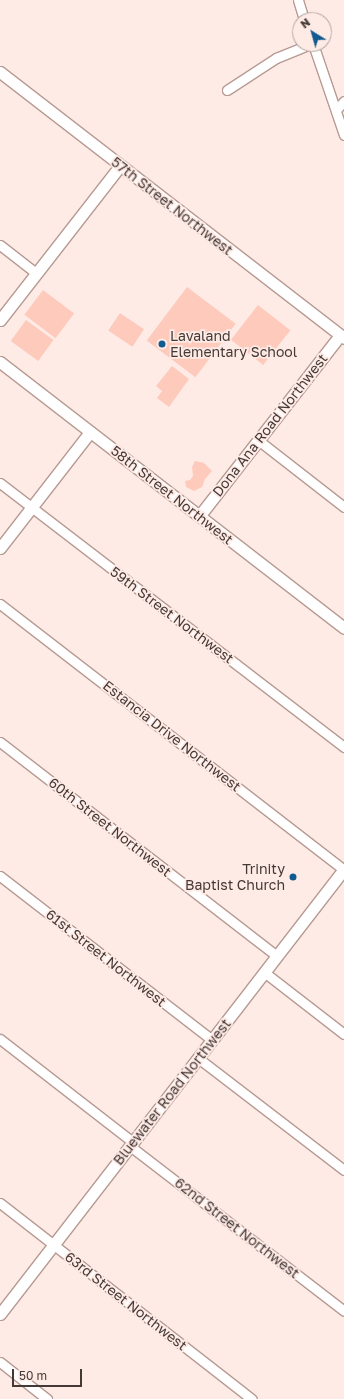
<!DOCTYPE html>
<html>
<head>
<meta charset="utf-8">
<style>
	body { margin:0 }
	#map { position:relative; width:344px; height:1399px; overflow:hidden; background:#feebe6; font-family:"Golos Text",sans-serif }
	div>[style] { position:absolute }
	.green>* { inset:0; background:#fecabc; transform-origin:0 0 }
	.roads { filter:drop-shadow(1px 0 #b79a92) drop-shadow(-1px 0 #b79a92) drop-shadow(0 1px #b79a92) drop-shadow(0 -1px #b79a92) }
	.minor>* { height:9px; margin:-4.5px; padding:0 4.5px; transform-origin:4.5px; border-radius:4.5px; background:#fff }
	.tertiary>* { height:11px; margin:-5.5px; padding:0 5.5px; transform-origin:5.5px; border-radius:5.5px; background:#fff }
	.dots>* { width:11px; height:11px; translate:-50% -50%; box-sizing:border-box; border:2px solid #feebe6; border-radius:50% }
	span { translate:-50% -50%; white-space:nowrap; text-align:center; line-height:1.15; -webkit-text-stroke:3.5px #feebe6; paint-order:stroke }
	.street-label { font-size:14px; color:#453936 }
	.poi-label { font-size:14px; color:#453936 }
	.left { translate:0 -50%; text-align:left }
	.right { translate:-100% -50%; text-align:right }
	.north { position:absolute; left:292px; top:12px; width:40px; height:40px; box-sizing:border-box; background:#feebe6; border:1px solid #b4a4a0; border-radius:50%; rotate:323deg; font-size:11px; font-weight:700; line-height:16px; text-align:center; color:#453936 }
	.north::after { content:''; display:block; margin:auto; width:14px; height:18px; background:#125b8f; clip-path:polygon(50% 0,100% 100%,50% 72%,0 100%) }
	.scale { position:absolute; left:12px; top:1369px; width:70px; height:18px; box-sizing:border-box; border:2px solid #453936; border-top:0; padding-left:5px; font-size:12px; line-height:14px; white-space:nowrap; color:#453936; -webkit-text-stroke:3px #feebe6; paint-order:stroke }
</style>
</head>
<body>
<div id="map">
	<div class="green">
		<div style="left:187px;top:287px;width:61px;height:67px;rotate:37deg"></div>
		<div style="left:43px;top:290px;width:39px;height:31px;rotate:37deg"></div>
		<div style="left:258px;top:305px;width:41px;height:44px;rotate:38deg"></div>
		<div style="left:120px;top:313px;width:29px;height:21px;rotate:34deg"></div>
		<div style="left:26px;top:320px;width:34px;height:26px;rotate:36deg"></div>
		<div style="clip-path:polygon(172px 366px,189px 379px,169px 407px,157px 398px,162px 391px,156px 386px)"></div>
		<div style="clip-path:polygon(195px 461px,204px 463px,212px 471px,205px 479px,202px 487px,194px 491px,186px 487px,185px 481px,190px 480px,193px 476px,192px 467px)"></div>
	</div>
	<div class="roads">
		<div class="minor">
			<div style="left:298px;top:0;width:21px;rotate:73deg"></div>
			<div style="left:313px;top:44px;width:96px;rotate:71.2deg"></div>
			<div style="left:227px;top:90px;width:59px;rotate:-33.1deg"></div>
			<div style="left:276px;top:58px;width:37px;rotate:-22deg"></div>
			<div style="left:336px;top:110px;width:12px;rotate:-48deg"></div>
			<div style="left:0;top:245px;width:46px;rotate:37.9deg"></div>
			<div style="left:258px;top:440px;width:109px;rotate:37.9deg"></div>
			<div style="left:0;top:483px;width:434px;rotate:37.5deg"></div>
			<div style="left:0;top:604px;width:435px;rotate:37.7deg"></div>
			<div style="left:0;top:742px;width:350px;rotate:37.7deg"></div>
			<div style="left:0;top:876px;width:268px;rotate:37.7deg"></div>
			<div style="left:264px;top:972px;width:101px;rotate:37.8deg"></div>
			<div style="left:0;top:1039px;width:168px;rotate:37.8deg"></div>
			<div style="left:198px;top:1058px;width:184px;rotate:37.5deg"></div>
			<div style="left:130px;top:1146px;width:270px;rotate:37.6deg"></div>
			<div style="left:0;top:1203px;width:319px;rotate:37.9deg"></div>
			<div style="left:0;top:1362px;width:60px;rotate:38.2deg"></div>
		</div>
		<div class="tertiary">
			<div style="left:0;top:72px;width:435px;rotate:37.7deg"></div>
			<div style="left:0;top:320px;width:195px;rotate:-52.1deg"></div>
			<div style="left:0;top:362px;width:435px;rotate:37.7deg"></div>
			<div style="left:200px;top:515px;width:228px;rotate:-52.1deg"></div>
			<div style="left:0;top:548px;width:147px;rotate:-52.2deg"></div>
			<div style="left:0;top:1314px;width:562px;rotate:-52.29deg"></div>
		</div>
	</div>
	<div class="dots">
		<div style="left:162px;top:344px;background:#125b8f"></div>
		<div style="left:293px;top:877px;background:#125b8f"></div>
	</div>
	<div class="street-label">
		<span style="left:172px;top:206px;rotate:38deg">57th Street Northwest</span>
		<span style="left:270px;top:425px;rotate:-52deg">Dona Ana Road Northwest</span>
		<span style="left:172px;top:495px;rotate:38deg">58th Street Northwest</span>
		<span style="left:172px;top:615px;rotate:37deg">59th Street Northwest</span>
		<span style="left:172px;top:736px;rotate:38deg">Estancia Drive Northwest</span>
		<span style="left:110px;top:827px;rotate:38deg">60th Street Northwest</span>
		<span style="left:106px;top:958px;rotate:38deg">61st Street Northwest</span>
		<span style="left:172px;top:1092px;rotate:-52deg">Bluewater Road Northwest</span>
		<span style="left:237px;top:1228px;rotate:38deg">62nd Street Northwest</span>
		<span style="left:126px;top:1301px;rotate:38deg">63rd Street Northwest</span>
	</div>
	<div class="poi-label">
		<span class="left" style="left:170px;top:344px">Lavaland<br>Elementary School</span>
		<span class="right" style="left:285px;top:877px">Trinity<br>Baptist Church</span>
	</div>
	<div class="north">N</div>
	<div class="scale">50 m</div>
</div>
</body>
</html>
